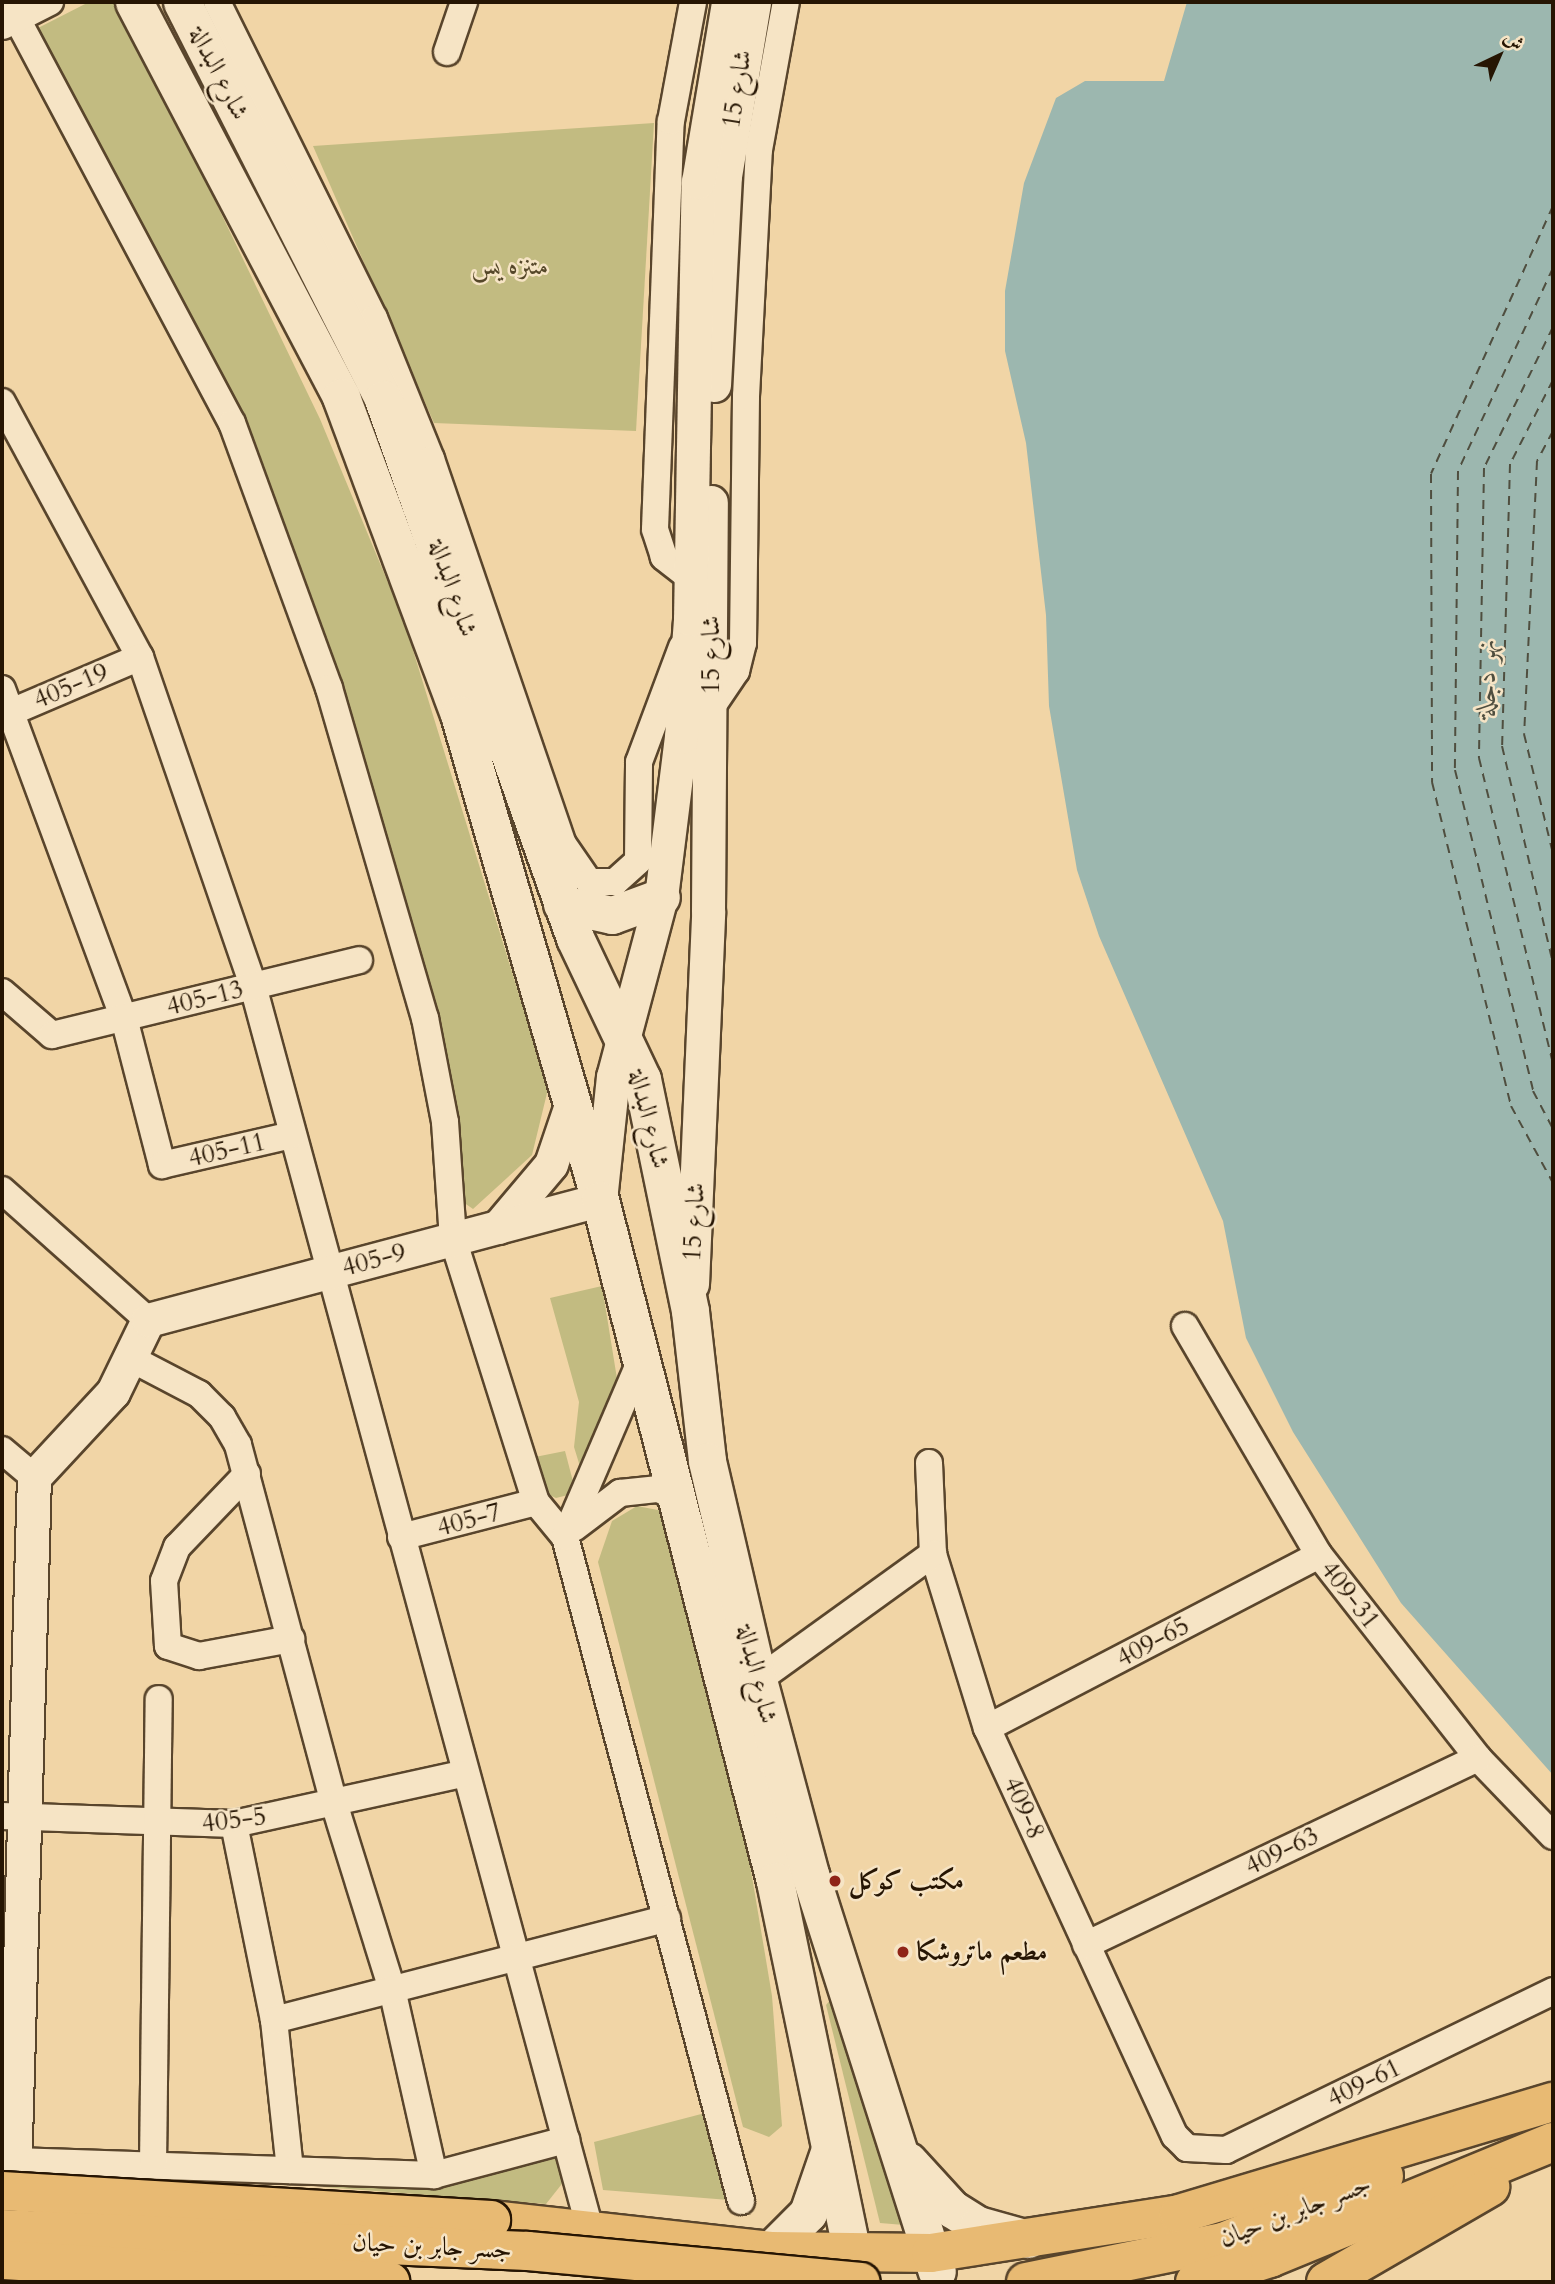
<!DOCTYPE html>
<html>
<head>
<meta charset="utf-8">
<style>
	body { margin:0 }
	#map { position:relative; width:1555px; height:2284px; overflow:hidden; background:#f1d5a6; font-family:Cardo,Amiri,serif }
	div>[style] { position:absolute }
	.green>* { inset:0; background:#c2bb81 }
	.water>* { inset:0; background:#9cb7af }
	.ferry>* { height:2px; margin-top:-1px; transform-origin:0; background:repeating-linear-gradient(90deg,#4f4e3f 0 9px,transparent 0 16px) }
	.roads { filter:drop-shadow(2px 0 #59452c) drop-shadow(-2px 0 #59452c) drop-shadow(0 2px #59452c) drop-shadow(0 -2px #59452c) }
	.minor>* { height:26px; margin:-13px; padding:0 13px; transform-origin:13px; border-radius:13px; background:#f6e4c5 }
	.tertiary>* { height:33px; margin:-16.5px; padding:0 16.5px; transform-origin:16.5px; border-radius:16.5px; background:#f6e4c5 }
	.secondary>* { height:37px; margin:-18.5px; padding:0 18.5px; transform-origin:18.5px; border-radius:18.5px; background:#f6e4c5 }
	.primary>* { height:38px; margin:-19px; padding:0 19px; transform-origin:19px; border-radius:19px; background:#e8ba73 }
	.bridges { filter:drop-shadow(2px 0 #261503) drop-shadow(-2px 0 #261503) drop-shadow(0 2px #261503) drop-shadow(0 -2px #261503) }
	.primary-bridge>* { height:38px; margin:-19px; padding:0 19px; transform-origin:19px; border-radius:19px; background:#e8ba73 }
	.dots>* { width:19px; height:19px; translate:-50% -50%; box-sizing:border-box; border:4px solid #f6e4c5; border-radius:50% }
	span { translate:-50% -50%; white-space:nowrap; text-align:center; line-height:1.15; -webkit-text-stroke:5px #f6e4c5; paint-order:stroke }
	.street-label { font-size:26px; color:#261503 }
	.park-label { font-size:26px; color:#554729; font-style:italic }
	.poi-label { font-size:26px; color:#261503; font-weight:700 }
	.left { translate:0 -50%; text-align:left }
	.water-label { font-size:28px; color:#4f4e3f; font-style:italic }
	.frame { position:absolute; inset:0; border:4px solid #261503; pointer-events:none }
	.north { position:absolute; left:1464px; top:21px; width:70px; height:70px; -webkit-text-stroke:5px #f6e4c5; paint-order:stroke; rotate:44deg; font-size:19px; font-weight:700; line-height:28px; text-align:center; color:#261503 }
	.north::after { content:''; display:block; margin:auto; width:24px; height:32px; background:#261503; clip-path:polygon(50% 0,100% 100%,50% 72%,0 100%) }
</style>
</head>
<body>
<div id="map">
	<div class="green">
		<div style="clip-path:polygon(89px 2px,113px 2px,191px 151px,320px 419px,404px 621px,548px 1089px,532px 1155px,473px 1209px,463px 1202px,342px 687px,293px 547px,239px 418px,38px 28px)"></div>
		<div style="clip-path:polygon(654px 123px,636px 431px,434px 423px,313px 146px)"></div>
		<div style="clip-path:polygon(602px 1286px,619px 1391px,582px 1473px,574px 1447px,579px 1402px,550px 1298px)"></div>
		<div style="clip-path:polygon(565px 1451px,576px 1493px,556px 1498px,540px 1491px,530px 1458px)"></div>
		<div style="clip-path:polygon(637px 1506px,663px 1511px,742px 1817px,772px 1996px,782px 2126px,769px 2137px,743px 2127px,598px 1562px,612px 1521px)"></div>
		<div style="clip-path:polygon(832px 1998px,904px 2225px,880px 2223px,826px 2005px)"></div>
		<div style="clip-path:polygon(709px 2112px,729px 2200px,603px 2190px,594px 2142px)"></div>
		<div style="clip-path:polygon(556px 2152px,565px 2180px,546px 2204px,323px 2187px,326px 2177px)"></div>
	</div>
	<div class="water">
		<div style="clip-path:polygon(1187px 2px,1553px 2px,1553px 1775px,1401px 1603px,1293px 1432px,1246px 1338px,1223px 1221px,1099px 936px,1077px 870px,1049px 706px,1046px 615px,1026px 443px,1005px 351px,1005px 291px,1024px 183px,1056px 98px,1085px 81px,1164px 81px)"></div>
	</div>
	<div class="ferry">
		<div style="left:1553px;top:206px;width:294px;rotate:114.5deg"></div>
		<div style="left:1431px;top:474px;width:308px;rotate:89.8deg"></div>
		<div style="left:1432px;top:782px;width:333px;rotate:76.3deg"></div>
		<div style="left:1511px;top:1106px;width:88px;rotate:61.4deg"></div>
		<div style="left:1553px;top:268px;width:224px;rotate:115.1deg"></div>
		<div style="left:1458px;top:471px;width:299px;rotate:90.6deg"></div>
		<div style="left:1455px;top:770px;width:330px;rotate:76.3deg"></div>
		<div style="left:1533px;top:1091px;width:43px;rotate:62.2deg"></div>
		<div style="left:1553px;top:327px;width:157px;rotate:116.1deg"></div>
		<div style="left:1484px;top:468px;width:290px;rotate:91deg"></div>
		<div style="left:1479px;top:758px;width:316px;rotate:76.4deg"></div>
		<div style="left:1553px;top:380px;width:94px;rotate:117.1deg"></div>
		<div style="left:1510px;top:464px;width:282px;rotate:91.6deg"></div>
		<div style="left:1502px;top:746px;width:224px;rotate:76.8deg"></div>
		<div style="left:1553px;top:431px;width:34px;rotate:118deg"></div>
		<div style="left:1537px;top:461px;width:273px;rotate:92.7deg"></div>
		<div style="left:1524px;top:734px;width:123px;rotate:76.4deg"></div>
	</div>
	<div class="roads">
		<div class="minor">
			<div style="left:8px;top:2px;width:477px;rotate:62deg"></div>
			<div style="left:232px;top:423px;width:282px;rotate:69.9deg"></div>
			<div style="left:329px;top:688px;width:344px;rotate:73.8deg"></div>
			<div style="left:425px;top:1018px;width:106px;rotate:79.1deg"></div>
			<div style="left:445px;top:1122px;width:117px;rotate:86.1deg"></div>
			<div style="left:453px;top:1239px;width:276px;rotate:72.5deg"></div>
			<div style="left:536px;top:1502px;width:45px;rotate:50.4deg"></div>
			<div style="left:565px;top:1537px;width:687px;rotate:75.15deg"></div>
			<div style="left:217px;top:2px;width:353px;rotate:63.6deg"></div>
			<div style="left:374px;top:318px;width:152px;rotate:68deg"></div>
			<div style="left:431px;top:459px;width:407px;rotate:71.1deg"></div>
			<div style="left:563px;top:844px;width:46px;rotate:55.6deg"></div>
			<div style="left:589px;top:882px;width:26px"></div>
			<div style="left:615px;top:882px;width:31px;rotate:-42deg"></div>
			<div style="left:638px;top:861px;width:99px;rotate:-89.4deg"></div>
			<div style="left:639px;top:762px;width:123px;rotate:-69.5deg"></div>
			<div style="left:3px;top:26px;width:53px;rotate:-27.1deg"></div>
			<div style="left:447px;top:52px;width:53px;rotate:-71.2deg"></div>
			<div style="left:2px;top:402px;width:290px;rotate:61.6deg"></div>
			<div style="left:140px;top:657px;width:348px;rotate:71deg"></div>
			<div style="left:253px;top:986px;width:1288px;rotate:74.83deg"></div>
			<div style="left:688px;top:576px;width:31px;rotate:-142deg"></div>
			<div style="left:664px;top:557px;width:29px;rotate:-108deg"></div>
			<div style="left:655px;top:529px;width:408px;rotate:-87.8deg"></div>
			<div style="left:671px;top:121px;width:121px;rotate:-79.5deg"></div>
			<div style="left:2px;top:689px;width:351px;rotate:69.7deg"></div>
			<div style="left:124px;top:1018px;width:152px;rotate:75.5deg"></div>
			<div style="left:162px;top:1165px;width:133px;rotate:-13deg"></div>
			<div style="left:711px;top:708px;width:45px;rotate:-56deg"></div>
			<div style="left:736px;top:671px;width:29px;rotate:-76deg"></div>
			<div style="left:743px;top:643px;width:247px;rotate:-89.3deg"></div>
			<div style="left:746px;top:396px;width:246px;rotate:-87deg"></div>
			<div style="left:759px;top:150px;width:150px;rotate:-79.7deg"></div>
			<div style="left:2px;top:716px;width:150px;rotate:-23.1deg"></div>
			<div style="left:2px;top:992px;width:66px;rotate:40.7deg"></div>
			<div style="left:52px;top:1035px;width:316px;rotate:-13.7deg"></div>
			<div style="left:2px;top:1190px;width:195px;rotate:41.7deg"></div>
			<div style="left:1185px;top:1326px;width:265px;rotate:59.7deg"></div>
			<div style="left:1319px;top:1555px;width:258px;rotate:51.9deg"></div>
			<div style="left:1478px;top:1758px;width:108px;rotate:46.1deg"></div>
			<div style="left:130px;top:1358px;width:78px;rotate:27.6deg"></div>
			<div style="left:199px;top:1394px;width:33px;rotate:45deg"></div>
			<div style="left:222px;top:1417px;width:32px;rotate:60deg"></div>
			<div style="left:238px;top:1445px;width:371px;rotate:75deg"></div>
			<div style="left:334px;top:1803px;width:195px;rotate:72.7deg"></div>
			<div style="left:392px;top:1989px;width:191px;rotate:77.3deg"></div>
			<div style="left:2px;top:1450px;width:42px;rotate:40.2deg"></div>
			<div style="left:929px;top:1463px;width:91px;rotate:87.5deg"></div>
			<div style="left:933px;top:1554px;width:182px;rotate:72.8deg"></div>
			<div style="left:987px;top:1728px;width:449px;rotate:65.3deg"></div>
			<div style="left:1175px;top:2136px;width:17px;rotate:45deg"></div>
			<div style="left:1187px;top:2148px;width:39px;rotate:3deg"></div>
			<div style="left:1226px;top:2150px;width:364px;rotate:-25.9deg"></div>
			<div style="left:247px;top:1474px;width:101px;rotate:133.8deg"></div>
			<div style="left:177px;top:1547px;width:36px;rotate:111deg"></div>
			<div style="left:164px;top:1581px;width:65px;rotate:86.5deg"></div>
			<div style="left:168px;top:1646px;width:33px;rotate:18deg"></div>
			<div style="left:199px;top:1656px;width:94px;rotate:-10.5deg"></div>
			<div style="left:574px;top:1528px;width:58px;rotate:-37.3deg"></div>
			<div style="left:620px;top:1493px;width:39px;rotate:-6deg"></div>
			<div style="left:659px;top:1489px;width:20px;rotate:27deg"></div>
			<div style="left:401px;top:1537px;width:139px;rotate:-14.5deg"></div>
			<div style="left:565px;top:1537px;width:190px;rotate:-66.8deg"></div>
			<div style="left:758px;top:1680px;width:216px;rotate:-35.8deg"></div>
			<div style="left:987px;top:1728px;width:374px;rotate:-27.5deg"></div>
			<div style="left:2px;top:1816px;width:232px;rotate:2deg"></div>
			<div style="left:234px;top:1824px;width:233px;rotate:-12.4deg"></div>
			<div style="left:234px;top:1824px;width:200px;rotate:78.5deg"></div>
			<div style="left:274px;top:2020px;width:151px;rotate:83.9deg"></div>
			<div style="left:1086px;top:1945px;width:434px;rotate:-25.5deg"></div>
			<div style="left:274px;top:2020px;width:406px;rotate:-14.5deg"></div>
			<div style="left:14px;top:2161px;width:420px;rotate:1.9deg"></div>
			<div style="left:434px;top:2175px;width:137px;rotate:-14.9deg"></div>
			<div style="left:153px;top:2165px;width:466px;rotate:-89.3deg"></div>
		</div>
		<div class="tertiary">
			<div style="left:714px;top:385px;width:209px;rotate:-87deg"></div>
			<div style="left:725px;top:176px;width:176px;rotate:-80.5deg"></div>
			<div style="left:498px;top:1227px;width:82px;rotate:-49.9deg"></div>
			<div style="left:551px;top:1164px;width:65px;rotate:-71.3deg"></div>
			<div style="left:692px;top:1284px;width:373px;rotate:-87.5deg"></div>
			<div style="left:708px;top:911px;width:409px;rotate:-89.6deg"></div>
			<div style="left:13px;top:2209px;width:732px;rotate:-88.36deg"></div>
			<div style="left:34px;top:1477px;width:116px;rotate:-47.1deg"></div>
			<div style="left:113px;top:1392px;width:80px;rotate:-64.1deg"></div>
			<div style="left:148px;top:1320px;width:468px;rotate:-14.9deg"></div>
			<div style="left:600px;top:1200px;width:124px;rotate:-84deg"></div>
			<div style="left:613px;top:1077px;width:186px;rotate:-75.1deg"></div>
			<div style="left:661px;top:897px;width:161px;rotate:-82.9deg"></div>
			<div style="left:681px;top:737px;width:118px;rotate:-85.6deg"></div>
			<div style="left:690px;top:619px;width:437px;rotate:-89deg"></div>
			<div style="left:698px;top:182px;width:182px;rotate:-80.5deg"></div>
		</div>
		<div class="secondary">
			<div style="left:134px;top:2px;width:446px;rotate:62.3deg"></div>
			<div style="left:341px;top:397px;width:338px;rotate:69.6deg"></div>
			<div style="left:459px;top:714px;width:506px;rotate:73.82deg"></div>
			<div style="left:600px;top:1200px;width:703px;rotate:75.59deg"></div>
			<div style="left:775px;top:1881px;width:396px;rotate:78.3deg"></div>
			<div style="left:182px;top:2px;width:445px;rotate:63.1deg"></div>
			<div style="left:383px;top:399px;width:572px;rotate:70.39deg"></div>
			<div style="left:575px;top:938px;width:156px;rotate:64.6deg"></div>
			<div style="left:642px;top:1079px;width:237px;rotate:78.3deg"></div>
			<div style="left:690px;top:1311px;width:151px;rotate:83.5deg"></div>
			<div style="left:707px;top:1461px;width:225px;rotate:76.9deg"></div>
			<div style="left:758px;top:1680px;width:201px;rotate:75deg"></div>
			<div style="left:810px;top:1874px;width:417px;rotate:72.3deg"></div>
			<div style="left:562px;top:904px;width:51px;rotate:12.4deg"></div>
			<div style="left:612px;top:915px;width:52px;rotate:-20.2deg"></div>
			<div style="left:908px;top:2161px;width:65px;rotate:47.5deg"></div>
			<div style="left:952px;top:2209px;width:31px;rotate:32deg"></div>
			<div style="left:978px;top:2225px;width:52px;rotate:15.6deg"></div>
			<div style="left:770px;top:2251px;width:54px;rotate:-45deg"></div>
			<div style="left:808px;top:2213px;width:68px;rotate:-71deg"></div>
		</div>
		<div class="primary">
			<div style="left:491px;top:2220px;width:281px;rotate:6.3deg"></div>
			<div style="left:770px;top:2251px;width:161px;rotate:0.7deg"></div>
			<div style="left:931px;top:2253px;width:251px;rotate:-8.9deg"></div>
			<div style="left:1179px;top:2214px;width:390px;rotate:-16.7deg"></div>
			<div style="left:1026px;top:2282px;width:201px;rotate:-11.5deg"></div>
			<div style="left:1223px;top:2242px;width:174px;rotate:-22.3deg"></div>
			<div style="left:1195px;top:2282px;width:79px;rotate:-17.7deg"></div>
			<div style="left:1270px;top:2258px;width:306px;rotate:-22.3deg"></div>
			<div style="left:1326px;top:2282px;width:190px;rotate:-30.1deg"></div>
		</div>
	</div>
	<div class="bridges">
		<div class="primary-bridge">
			<div style="left:2px;top:2191px;width:490px;rotate:3.4deg"></div>
			<div style="left:2px;top:2229px;width:526px;rotate:2.4deg"></div>
			<div style="left:528px;top:2251px;width:334px;rotate:5.3deg"></div>
			<div style="left:2px;top:2260px;width:389px;rotate:3.2deg"></div>
		</div>
	</div>
	<div class="dots">
		<div style="left:835px;top:1881px;background:#8f2418"></div>
		<div style="left:903px;top:1952px;background:#8f2418"></div>
	</div>
	<div class="street-label">
		<span style="left:219px;top:73px;rotate:63deg">شارع البدالة</span>
		<span style="left:737px;top:89px;rotate:-81deg">شارع 15</span>
		<span style="left:453px;top:588px;rotate:71deg">شارع البدالة</span>
		<span style="left:711px;top:655px;rotate:-90deg">شارع 15</span>
		<span style="left:71px;top:686px;rotate:-23deg">405-19</span>
		<span style="left:205px;top:998px;rotate:-14deg">405-13</span>
		<span style="left:649px;top:1119px;rotate:76deg">شارع البدالة</span>
		<span style="left:227px;top:1150px;rotate:-13deg">405-11</span>
		<span style="left:694px;top:1222px;rotate:-87deg">شارع 15</span>
		<span style="left:374px;top:1260px;rotate:-15deg">405-9</span>
		<span style="left:469px;top:1520px;rotate:-15deg">405-7</span>
		<span style="left:1350px;top:1595px;rotate:52deg">409-31</span>
		<span style="left:1153px;top:1642px;rotate:-28deg">409-65</span>
		<span style="left:757px;top:1674px;rotate:76deg">شارع البدالة</span>
		<span style="left:1024px;top:1808px;rotate:66deg">409-8</span>
		<span style="left:234px;top:1820px;rotate:-7deg">405-5</span>
		<span style="left:1282px;top:1851px;rotate:-26deg">409-63</span>
		<span style="left:1364px;top:2083px;rotate:-26deg">409-61</span>
		<span style="left:1295px;top:2211px;rotate:-21deg">جسر جابر بن حيان</span>
		<span style="left:432px;top:2246px;rotate:3deg">جسر جابر بن حيان</span>
	</div>
	<div class="park-label">
		<span style="left:510px;top:266px">متنزه يس</span>
	</div>
	<div class="poi-label">
		<span class="left" style="left:849px;top:1881px">مكتب كوكل</span>
		<span class="left" style="left:917px;top:1952px">مطعم ماتروشكا</span>
	</div>
	<div class="water-label">
		<span style="left:1486px;top:678px;rotate:-90deg">نهر دجلة</span>
	</div>
	<div class="frame"></div>
	<div class="north">ش</div>
</div>
</body>
</html>
